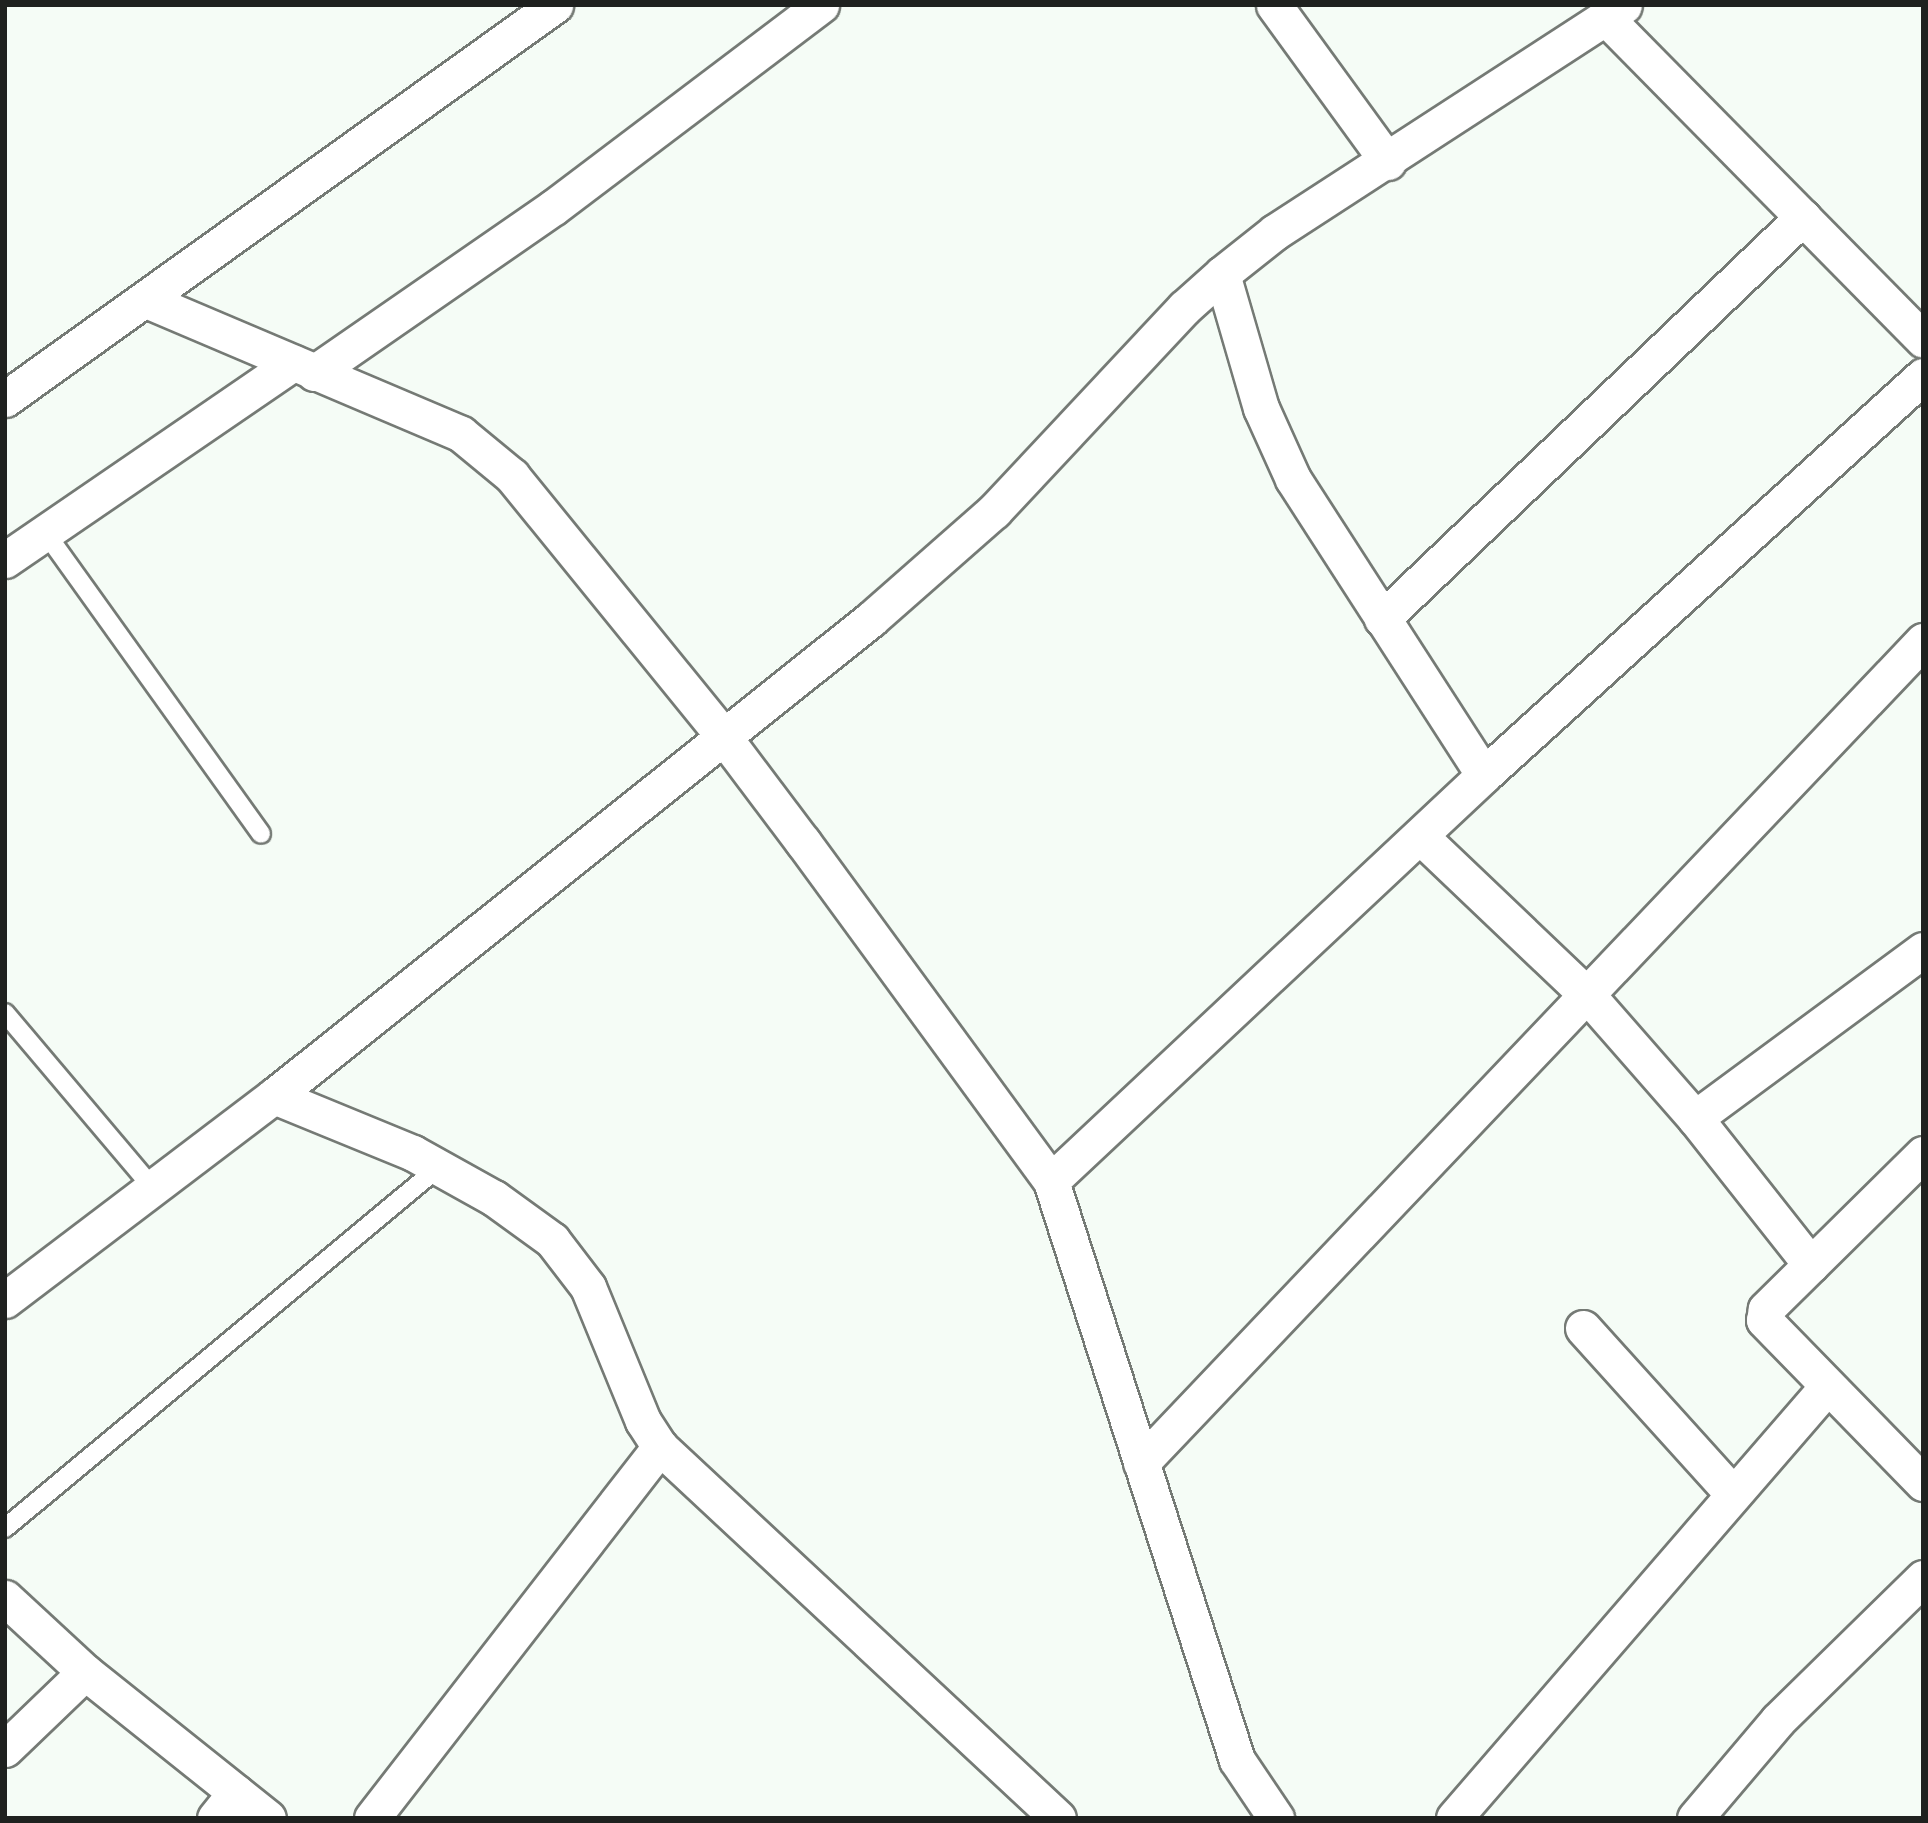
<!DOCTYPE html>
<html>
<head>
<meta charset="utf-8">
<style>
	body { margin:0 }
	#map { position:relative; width:1928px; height:1823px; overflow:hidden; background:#f5fcf6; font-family:Barlow,sans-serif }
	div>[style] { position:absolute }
	.roads { filter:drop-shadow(2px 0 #757a75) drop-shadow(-2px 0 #757a75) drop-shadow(0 2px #757a75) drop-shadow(0 -2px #757a75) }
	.lane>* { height:18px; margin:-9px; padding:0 9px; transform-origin:9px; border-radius:9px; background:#fff }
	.street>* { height:35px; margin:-17.5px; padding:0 17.5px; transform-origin:17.5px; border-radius:17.5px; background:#fff }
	span { translate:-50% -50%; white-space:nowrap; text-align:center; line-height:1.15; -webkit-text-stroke:5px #f5fcf6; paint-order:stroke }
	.frame { position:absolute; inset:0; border:7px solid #1f211f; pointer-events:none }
</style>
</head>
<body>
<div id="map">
	<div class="roads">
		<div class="lane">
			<div style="left:45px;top:532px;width:371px;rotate:54.4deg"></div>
			<div style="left:5px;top:1013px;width:229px;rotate:49.8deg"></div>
			<div style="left:5px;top:1528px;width:565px;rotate:-39.75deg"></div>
		</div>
		<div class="street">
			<div style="left:1274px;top:5px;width:194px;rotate:54deg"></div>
			<div style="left:1605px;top:17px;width:453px;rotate:45.4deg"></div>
			<div style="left:1222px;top:274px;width:140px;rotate:73.8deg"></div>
			<div style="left:1261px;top:408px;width:78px;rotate:65.7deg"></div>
			<div style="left:1293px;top:479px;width:352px;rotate:57.2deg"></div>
			<div style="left:146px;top:300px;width:342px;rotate:23deg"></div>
			<div style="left:461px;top:434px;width:66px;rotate:39.5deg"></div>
			<div style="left:512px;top:476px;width:335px;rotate:50.9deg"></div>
			<div style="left:723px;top:736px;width:133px;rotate:53deg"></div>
			<div style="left:803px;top:842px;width:420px;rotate:53.8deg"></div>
			<div style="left:1051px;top:1181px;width:608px;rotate:72.19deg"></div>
			<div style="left:1237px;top:1760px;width:70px;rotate:56.1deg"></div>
			<div style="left:314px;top:373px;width:292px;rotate:-34.7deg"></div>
			<div style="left:554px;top:207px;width:335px;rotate:-37.1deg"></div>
			<div style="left:5px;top:399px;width:677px;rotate:-35.62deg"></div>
			<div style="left:5px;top:560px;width:349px;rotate:-34.4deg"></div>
			<div style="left:1382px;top:619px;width:582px;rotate:-43.68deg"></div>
			<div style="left:1420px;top:836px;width:233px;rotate:43.6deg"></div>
			<div style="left:1589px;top:997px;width:161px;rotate:48.8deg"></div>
			<div style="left:1695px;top:1118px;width:187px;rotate:51.7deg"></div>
			<div style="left:274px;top:1096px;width:150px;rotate:22.3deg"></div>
			<div style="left:413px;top:1153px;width:93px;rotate:29.1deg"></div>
			<div style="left:494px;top:1198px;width:72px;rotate:35.9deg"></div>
			<div style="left:552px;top:1240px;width:59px;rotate:52.5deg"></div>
			<div style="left:588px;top:1287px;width:145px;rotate:67.7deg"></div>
			<div style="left:643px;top:1421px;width:31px;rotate:57deg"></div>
			<div style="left:660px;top:1447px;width:544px;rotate:42.99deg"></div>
			<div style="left:1695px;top:1118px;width:283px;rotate:-36.4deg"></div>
			<div style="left:1923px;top:1154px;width:221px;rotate:135.4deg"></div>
			<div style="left:1766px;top:1309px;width:11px;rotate:100deg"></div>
			<div style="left:1764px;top:1320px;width:228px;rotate:45.7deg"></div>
			<div style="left:1051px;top:1181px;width:594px;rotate:-43.16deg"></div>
			<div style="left:1484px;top:775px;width:593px;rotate:-42.27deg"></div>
			<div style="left:5px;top:1300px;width:338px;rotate:-37.2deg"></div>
			<div style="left:274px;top:1096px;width:764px;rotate:-38.62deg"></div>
			<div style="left:871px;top:619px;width:164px;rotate:-41.3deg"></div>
			<div style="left:994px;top:511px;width:278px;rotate:-46.9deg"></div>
			<div style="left:1184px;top:308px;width:51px;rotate:-41.8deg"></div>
			<div style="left:1222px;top:274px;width:68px;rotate:-38.4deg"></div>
			<div style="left:1275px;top:232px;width:416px;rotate:-33deg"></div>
			<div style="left:1583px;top:1328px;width:224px;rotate:47.9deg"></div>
			<div style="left:1141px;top:1463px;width:1135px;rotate:-46.43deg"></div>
			<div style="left:5px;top:1598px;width:109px;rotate:42.8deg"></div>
			<div style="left:85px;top:1672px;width:234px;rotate:38.6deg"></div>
			<div style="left:5px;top:1749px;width:111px;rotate:-43.9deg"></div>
			<div style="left:215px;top:1818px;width:33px;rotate:-51deg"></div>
			<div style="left:372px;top:1818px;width:470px;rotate:-52.2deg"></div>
			<div style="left:1454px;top:1818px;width:569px;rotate:-49.14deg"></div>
			<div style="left:1695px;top:1818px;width:128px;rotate:-49.7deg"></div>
			<div style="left:1778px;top:1720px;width:203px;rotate:-44.4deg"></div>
		</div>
	</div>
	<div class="frame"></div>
</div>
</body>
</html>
